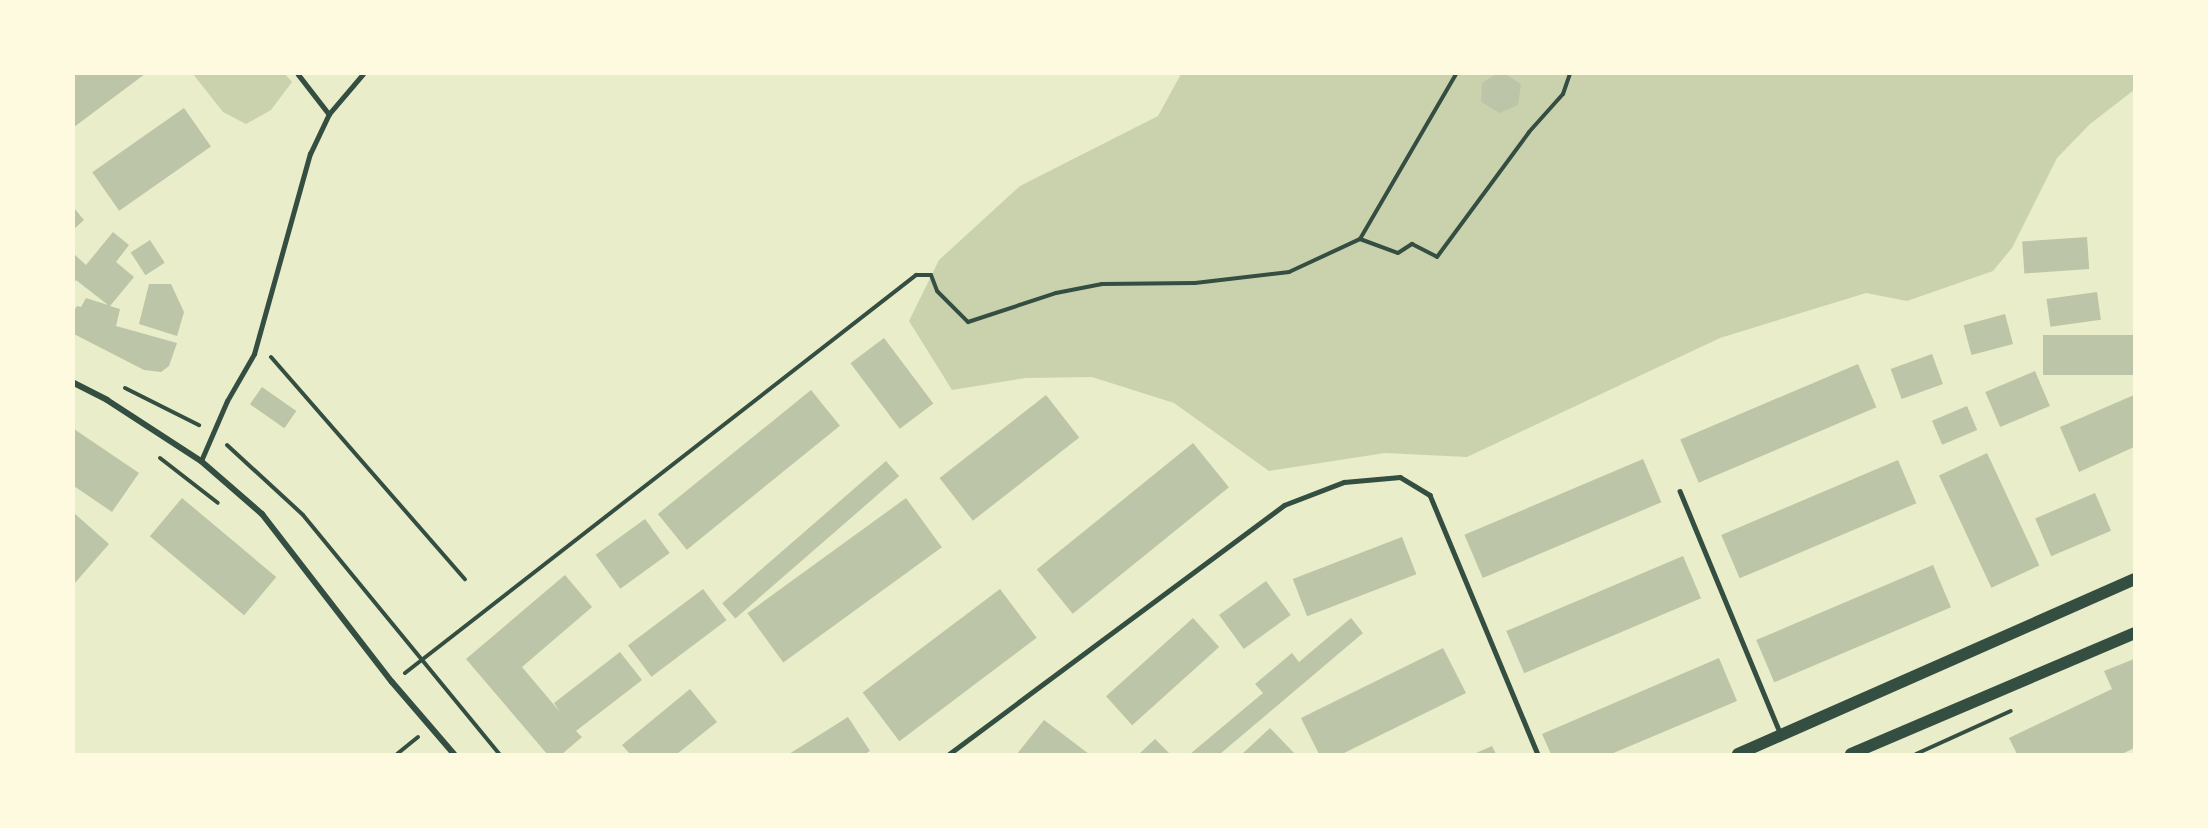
<!DOCTYPE html>
<html>
<head>
<meta charset="utf-8">
<style>
	body { margin:0 }
	#map { position:relative; width:2208px; height:828px; overflow:hidden; background:#e9edc9; font-family:"Golos Text",sans-serif }
	div>[style] { position:absolute }
	.green>* { inset:0; background:#cad2ad }
	.building>* { inset:0; background:#bcc5a7; transform-origin:0 0 }
	.path>* { height:4px; margin:-2px; padding:0 2px; transform-origin:2px; border-radius:2px; background:#344e41 }
	.service>* { height:4.5px; margin:-2.25px; padding:0 2.25px; transform-origin:2.25px; border-radius:2.25px; background:#344e41 }
	.minor>* { height:6px; margin:-3px; padding:0 3px; transform-origin:3px; border-radius:3px; background:#344e41 }
	.secondary>* { height:12px; margin:-6px; padding:0 6px; transform-origin:6px; border-radius:6px; background:#344e41 }
	span { translate:-50% -50%; white-space:nowrap; text-align:center; line-height:1.15; -webkit-text-stroke:5px #fefae0; paint-order:stroke }
	.frame { position:absolute; inset:0; border:75px solid #fefae0; pointer-events:none }
</style>
</head>
<body>
<div id="map">
	<div class="green">
		<div style="clip-path:polygon(193px 74px,285px 74px,292px 82px,271px 110px,246px 124px,223px 112px)"></div>
		<div style="clip-path:polygon(1181px 74px,2134px 74px,2134px 90px,2090px 124px,2057px 158px,2012px 248px,1993px 271px,1907px 301px,1866px 293px,1720px 338px,1467px 457px,1385px 453px,1269px 471px,1174px 403px,1092px 377px,1026px 378px,952px 390px,909px 321px,939px 260px,1020px 186px,1158px 116px)"></div>
	</div>
	<div class="building">
		<div style="clip-path:polygon(74px 74px,145px 74px,74px 127px)"></div>
		<div style="clip-path:polygon(1496px 74px,1505px 74px,1521px 84px,1518px 105px,1500px 113px,1481px 102px,1482px 83px)"></div>
		<div style="left:184px;top:108px;width:47px;height:112px;rotate:55deg"></div>
		<div style="clip-path:polygon(74px 208px,84px 220px,74px 229px)"></div>
		<div style="clip-path:polygon(113px 232px,129px 245px,116px 262px,134px 277px,110px 306px,120px 309px,116px 326px,177px 343px,169px 366px,161px 372px,144px 370px,74px 334px,74px 311px,77px 306px,81px 307px,86px 298px,108px 305px,76px 280px,74px 283px,74px 254px,86px 265px)"></div>
		<div style="left:2087px;top:237px;width:32px;height:65px;rotate:86deg"></div>
		<div style="left:150px;top:240px;width:27px;height:23px;rotate:57deg"></div>
		<div style="clip-path:polygon(149px 284px,171px 284px,184px 312px,177px 336px,139px 324px)"></div>
		<div style="left:2097px;top:292px;width:28px;height:51px;rotate:82deg"></div>
		<div style="left:2005px;top:314px;width:31px;height:43px;rotate:75deg"></div>
		<div style="left:2134px;top:335px;width:40px;height:91px;rotate:90deg"></div>
		<div style="left:884px;top:338px;width:82px;height:42px;rotate:53deg"></div>
		<div style="left:1932px;top:354px;width:32px;height:44px;rotate:70deg"></div>
		<div style="left:1858px;top:364px;width:47px;height:193px;rotate:67deg"></div>
		<div style="left:2035px;top:371px;width:38px;height:54px;rotate:67deg"></div>
		<div style="left:262px;top:387px;width:42px;height:21px;rotate:35deg"></div>
		<div style="left:811px;top:390px;width:46px;height:197px;rotate:51deg"></div>
		<div style="left:1046px;top:395px;width:54px;height:135px;rotate:52deg"></div>
		<div style="clip-path:polygon(2134px 395px,2134px 447px,2079px 472px,2060px 427px)"></div>
		<div style="left:1967px;top:406px;width:26px;height:38px;rotate:67deg"></div>
		<div style="clip-path:polygon(74px 429px,139px 473px,112px 512px,74px 486px)"></div>
		<div style="left:1193px;top:443px;width:57px;height:201px;rotate:51deg"></div>
		<div style="left:1987px;top:453px;width:124px;height:53px;rotate:65deg"></div>
		<div style="left:1643px;top:459px;width:47px;height:194px;rotate:67deg"></div>
		<div style="left:1898px;top:460px;width:47px;height:192px;rotate:67deg"></div>
		<div style="left:886px;top:461px;width:20px;height:217px;rotate:49deg"></div>
		<div style="left:2095px;top:493px;width:41px;height:65px;rotate:67deg"></div>
		<div style="left:182px;top:498px;width:123px;height:50px;rotate:40deg"></div>
		<div style="left:906px;top:498px;width:61px;height:196px;rotate:54deg"></div>
		<div style="clip-path:polygon(74px 513px,109px 544px,74px 584px)"></div>
		<div style="left:645px;top:519px;width:42px;height:61px;rotate:54deg"></div>
		<div style="left:1402px;top:537px;width:40px;height:117px;rotate:69deg"></div>
		<div style="left:1683px;top:556px;width:46px;height:192px;rotate:67deg"></div>
		<div style="left:1933px;top:565px;width:46px;height:192px;rotate:67deg"></div>
		<div style="clip-path:polygon(565px 575px,592px 607px,522px 667px,560px 712px,554px 703px,620px 652px,642px 680px,576px 731px,582px 737px,562px 754px,547px 754px,466px 659px)"></div>
		<div style="left:1266px;top:581px;width:42px;height:58px;rotate:54deg"></div>
		<div style="left:703px;top:589px;width:39px;height:94px;rotate:53deg"></div>
		<div style="left:1000px;top:589px;width:61px;height:172px;rotate:53deg"></div>
		<div style="left:1193px;top:618px;width:39px;height:117px;rotate:48deg"></div>
		<div style="clip-path:polygon(1351px 618px,1363px 633px,1220px 754px,1190px 754px,1263px 693px,1255px 684px,1292px 653px,1299px 662px)"></div>
		<div style="clip-path:polygon(1443px 648px,1466px 693px,1342px 754px,1319px 754px,1301px 718px)"></div>
		<div style="clip-path:polygon(1719px 658px,1737px 701px,1611px 754px,1551px 754px,1542px 734px)"></div>
		<div style="clip-path:polygon(2134px 659px,2134px 748px,2122px 754px,2017px 754px,2009px 738px,2112px 689px,2104px 671px)"></div>
		<div style="clip-path:polygon(690px 689px,717px 722px,677px 754px,630px 754px,622px 745px)"></div>
		<div style="clip-path:polygon(848px 717px,870px 751px,865px 754px,789px 754px)"></div>
		<div style="clip-path:polygon(1044px 720px,1089px 754px,1017px 754px)"></div>
		<div style="clip-path:polygon(1270px 728px,1295px 754px,1242px 754px)"></div>
		<div style="clip-path:polygon(1155px 739px,1170px 754px,1139px 754px)"></div>
		<div style="clip-path:polygon(1492px 746px,1496px 754px,1474px 754px)"></div>
	</div>
	<div class="path">
		<div style="left:1360px;top:239px;width:40px;rotate:20.2deg"></div>
		<div style="left:1398px;top:253px;width:17px;rotate:-33deg"></div>
		<div style="left:1412px;top:244px;width:28px;rotate:27deg"></div>
		<div style="left:1437px;top:257px;width:155px;rotate:-53.6deg"></div>
		<div style="left:1529px;top:132px;width:51px;rotate:-48.2deg"></div>
		<div style="left:1563px;top:94px;width:21px;rotate:-71deg"></div>
		<div style="left:271px;top:357px;width:295px;rotate:48.9deg"></div>
		<div style="left:125px;top:388px;width:83px;rotate:26.6deg"></div>
		<div style="left:227px;top:445px;width:103px;rotate:42.6deg"></div>
		<div style="left:303px;top:515px;width:309px;rotate:50.6deg"></div>
		<div style="left:160px;top:458px;width:73px;rotate:37.8deg"></div>
		<div style="left:405px;top:673px;width:648px;rotate:-37.91deg"></div>
		<div style="left:916px;top:275px;width:15px"></div>
		<div style="left:931px;top:275px;width:17px;rotate:69deg"></div>
		<div style="left:937px;top:291px;width:44px;rotate:45deg"></div>
		<div style="left:968px;top:322px;width:93px;rotate:-18.2deg"></div>
		<div style="left:1056px;top:293px;width:47px;rotate:-11.1deg"></div>
		<div style="left:1102px;top:284px;width:93px;rotate:-0.6deg"></div>
		<div style="left:1195px;top:283px;width:95px;rotate:-6.7deg"></div>
		<div style="left:1289px;top:272px;width:78px;rotate:-24.9deg"></div>
		<div style="left:1360px;top:239px;width:191px;rotate:-59.8deg"></div>
		<div style="left:397px;top:754px;width:27px;rotate:-39deg"></div>
		<div style="left:1916px;top:754px;width:104px;rotate:-24.4deg"></div>
	</div>
	<div class="service">
		<div style="left:298px;top:74px;width:51px;rotate:52.2deg"></div>
		<div style="left:201px;top:461px;width:65px;rotate:-66.6deg"></div>
		<div style="left:227px;top:401px;width:54px;rotate:-60.1deg"></div>
		<div style="left:254px;top:354px;width:208px;rotate:-74.4deg"></div>
		<div style="left:310px;top:154px;width:44px;rotate:-64.6deg"></div>
		<div style="left:329px;top:114px;width:52px;rotate:-49.6deg"></div>
		<div style="left:1680px;top:491px;width:262px;rotate:67.5deg"></div>
		<div style="left:949px;top:754px;width:417px;rotate:-36.6deg"></div>
		<div style="left:1284px;top:505px;width:64px;rotate:-21deg"></div>
		<div style="left:1344px;top:482px;width:56px;rotate:-5.1deg"></div>
		<div style="left:1400px;top:477px;width:35px;rotate:31deg"></div>
		<div style="left:1430px;top:495px;width:281px;rotate:67.4deg"></div>
	</div>
	<div class="minor">
		<div style="left:74px;top:383px;width:37px;rotate:27deg"></div>
		<div style="left:107px;top:400px;width:112px;rotate:33deg"></div>
		<div style="left:201px;top:461px;width:81px;rotate:41deg"></div>
		<div style="left:262px;top:514px;width:212px;rotate:52.3deg"></div>
		<div style="left:392px;top:682px;width:95px;rotate:49.3deg"></div>
	</div>
	<div class="secondary">
		<div style="left:1738px;top:754px;width:433px;rotate:-23.8deg"></div>
		<div style="left:1851px;top:754px;width:308px;rotate:-23.1deg"></div>
	</div>
	<div class="frame"></div>
</div>
</body>
</html>
